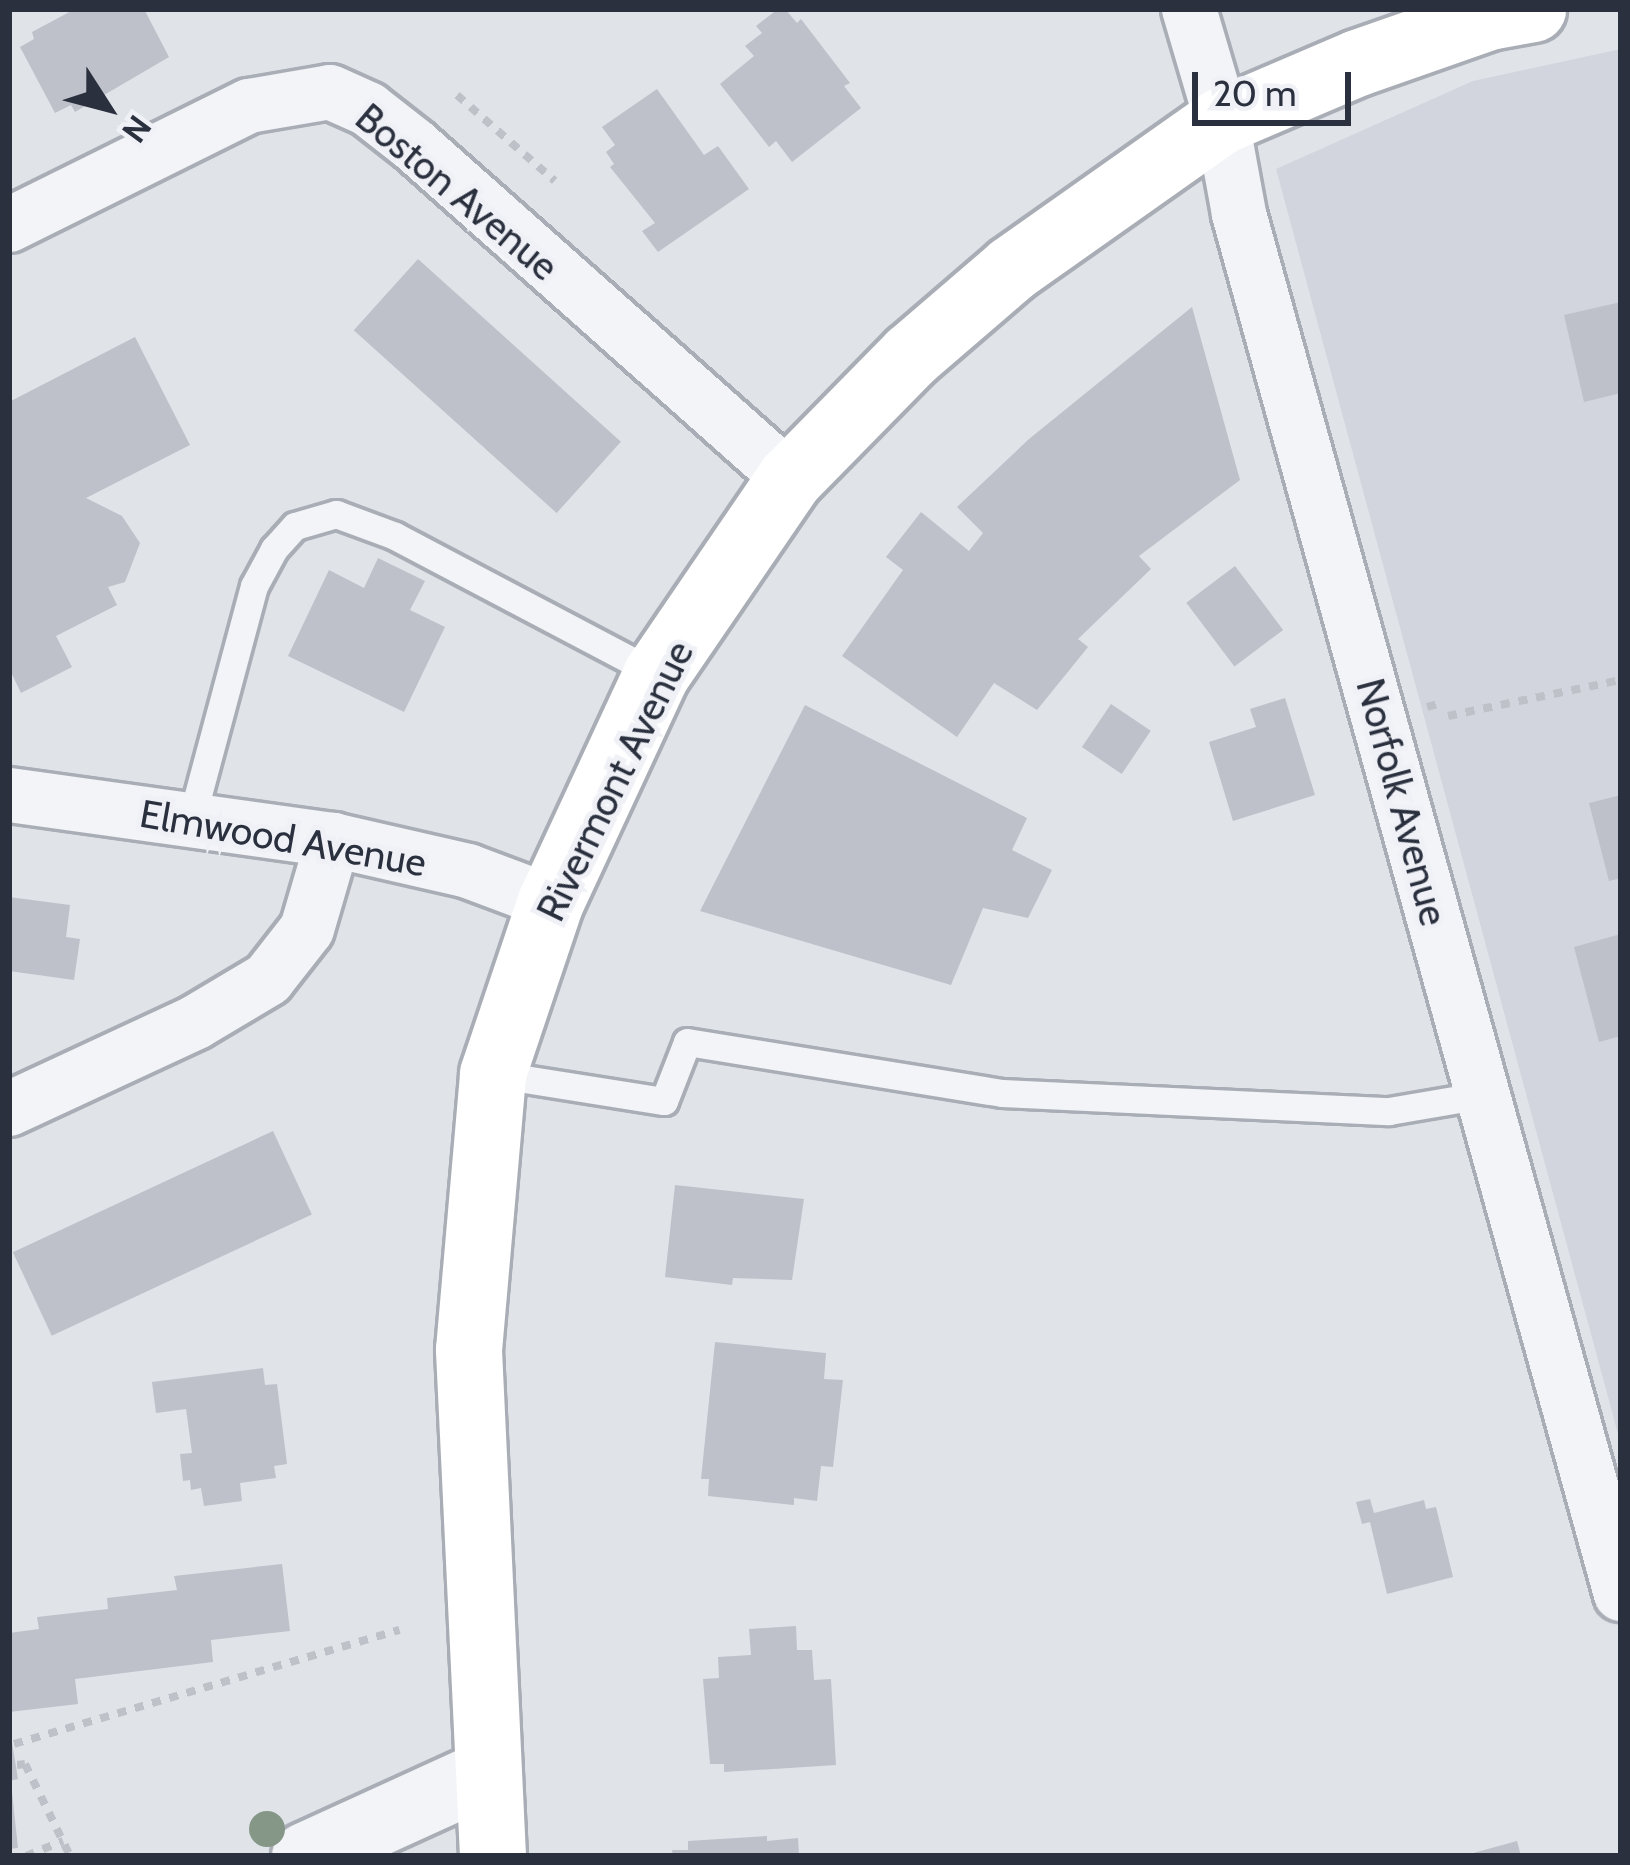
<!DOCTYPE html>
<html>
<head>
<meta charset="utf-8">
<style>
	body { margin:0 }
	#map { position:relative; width:1630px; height:1865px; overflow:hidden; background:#e0e3e8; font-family:Cabin,sans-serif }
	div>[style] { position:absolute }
	.built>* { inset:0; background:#d2d5dd }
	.building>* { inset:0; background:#bec1ca; transform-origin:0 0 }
	.path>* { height:8px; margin-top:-4px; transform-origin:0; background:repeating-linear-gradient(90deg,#bec1c7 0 9px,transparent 0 18px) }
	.roads { filter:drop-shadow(3px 0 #a9adb5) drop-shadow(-3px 0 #a9adb5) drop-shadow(0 3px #a9adb5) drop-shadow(0 -3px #a9adb5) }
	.service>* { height:27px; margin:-13.5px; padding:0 13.5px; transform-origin:13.5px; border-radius:13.5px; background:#f2f4f7 }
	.minor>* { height:54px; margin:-27px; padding:0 27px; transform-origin:27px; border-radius:27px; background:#f2f4f7 }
	.tertiary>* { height:66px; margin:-33px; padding:0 33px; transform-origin:33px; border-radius:33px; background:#f2f4f7 }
	.secondary>* { height:66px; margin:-33px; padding:0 33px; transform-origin:33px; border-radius:33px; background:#fff }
	.trees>* { width:36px; height:36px; margin:-18px; border-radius:50%; background:#859787 }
	span { translate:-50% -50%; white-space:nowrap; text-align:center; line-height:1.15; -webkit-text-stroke:10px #eff1f6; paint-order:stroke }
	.street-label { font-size:39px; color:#2a303e }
	.frame { position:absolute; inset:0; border:12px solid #2a303e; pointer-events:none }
	.north { position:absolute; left:48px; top:48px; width:120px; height:120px; -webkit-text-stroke:9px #eff1f6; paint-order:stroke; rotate:126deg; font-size:33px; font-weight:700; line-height:48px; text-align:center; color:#2a303e }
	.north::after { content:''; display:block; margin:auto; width:42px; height:54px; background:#2a303e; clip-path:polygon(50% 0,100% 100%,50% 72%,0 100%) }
	.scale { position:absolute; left:1192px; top:72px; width:159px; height:54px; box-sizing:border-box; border:6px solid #2a303e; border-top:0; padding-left:15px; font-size:36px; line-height:42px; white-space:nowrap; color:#2a303e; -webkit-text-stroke:9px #eff1f6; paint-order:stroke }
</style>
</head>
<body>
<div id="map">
	<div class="built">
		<div style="clip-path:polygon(1621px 49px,1621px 1445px,1276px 169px,1473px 81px)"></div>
	</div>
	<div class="building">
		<div style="clip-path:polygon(75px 9px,144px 9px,169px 57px,75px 112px,71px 105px,55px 113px,20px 47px,34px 39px,32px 32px)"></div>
		<div style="clip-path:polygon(778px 9px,785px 9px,797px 23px,801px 19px,850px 83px,844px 86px,861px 108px,792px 162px,776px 141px,769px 147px,720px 84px,754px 56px,745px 46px,762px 33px,756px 26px)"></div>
		<div style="clip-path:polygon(657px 89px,704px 155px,718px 146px,749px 189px,658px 252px,642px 231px,655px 223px,610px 167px,614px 164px,606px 152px,615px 145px,602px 127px)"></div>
		<div style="left:418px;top:259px;width:273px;height:96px;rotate:42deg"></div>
		<div style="clip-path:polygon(1621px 302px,1621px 393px,1584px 402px,1564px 315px)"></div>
		<div style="clip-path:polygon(1192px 307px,1240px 480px,1139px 556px,1151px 569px,1078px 639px,1088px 647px,1037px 710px,994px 683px,957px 737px,842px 656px,903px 570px,886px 557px,921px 512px,969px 551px,983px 533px,957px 507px,1029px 439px)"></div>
		<div style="clip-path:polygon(135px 337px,190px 445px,86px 498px,122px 516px,140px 543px,125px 582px,108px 587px,117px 605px,56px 636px,72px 667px,21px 693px,9px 668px,9px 402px)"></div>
		<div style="clip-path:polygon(378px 558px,425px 581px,410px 610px,445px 627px,404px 712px,288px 656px,329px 570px,364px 588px)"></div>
		<div style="left:1235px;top:566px;width:80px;height:61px;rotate:53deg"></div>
		<div style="clip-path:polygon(1285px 698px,1315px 795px,1233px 821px,1209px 742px,1256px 727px,1250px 709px)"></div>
		<div style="left:1111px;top:704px;width:48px;height:52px;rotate:34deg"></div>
		<div style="clip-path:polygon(805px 705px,1027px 818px,1012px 850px,1052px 870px,1028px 918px,983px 908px,951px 985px,700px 911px)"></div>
		<div style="clip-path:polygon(1621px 795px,1621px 878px,1609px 881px,1589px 803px)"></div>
		<div style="clip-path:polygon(9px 897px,70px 905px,66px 937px,80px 939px,74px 980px,9px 971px)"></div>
		<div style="clip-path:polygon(1621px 934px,1621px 1036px,1599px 1042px,1574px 947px)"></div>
		<div style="left:273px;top:1131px;width:92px;height:287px;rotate:65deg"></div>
		<div style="clip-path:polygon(675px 1185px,804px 1199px,792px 1280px,733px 1278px,732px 1285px,665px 1277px)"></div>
		<div style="clip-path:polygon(715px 1342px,826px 1353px,824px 1379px,843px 1380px,833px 1467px,821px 1466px,817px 1501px,794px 1498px,794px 1505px,708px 1496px,709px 1479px,701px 1479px)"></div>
		<div style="clip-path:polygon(263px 1368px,265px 1385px,277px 1384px,287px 1464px,274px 1466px,276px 1478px,240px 1483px,242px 1501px,204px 1506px,201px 1488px,191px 1490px,190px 1480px,183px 1481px,180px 1454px,192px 1453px,186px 1409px,156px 1413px,152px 1382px)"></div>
		<div style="clip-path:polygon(1370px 1499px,1374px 1513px,1424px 1500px,1426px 1509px,1436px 1507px,1453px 1577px,1387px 1594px,1370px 1522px,1362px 1524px,1356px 1502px)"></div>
		<div style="clip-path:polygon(282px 1564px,290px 1631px,211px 1640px,213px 1662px,75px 1679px,78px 1704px,9px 1712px,9px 1633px,39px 1629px,37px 1617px,108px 1609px,107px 1598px,177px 1590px,174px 1576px)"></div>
		<div style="clip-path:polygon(796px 1626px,797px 1650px,812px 1650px,814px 1680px,831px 1679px,836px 1765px,724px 1772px,724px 1764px,710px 1764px,703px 1679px,719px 1678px,718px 1657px,751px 1655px,749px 1629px)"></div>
		<div style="clip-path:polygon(9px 1724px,18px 1779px,9px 1781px)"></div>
		<div style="clip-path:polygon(12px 1792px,18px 1848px,9px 1849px,9px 1793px)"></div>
		<div style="clip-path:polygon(767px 1836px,767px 1841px,798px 1838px,799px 1856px,673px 1856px,672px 1850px,688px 1850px,688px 1841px)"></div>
		<div style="clip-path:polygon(1517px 1841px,1521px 1856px,1466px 1856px,1466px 1855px)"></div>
	</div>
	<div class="path">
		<div style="left:457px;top:95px;width:130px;rotate:41.3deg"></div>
		<div style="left:1427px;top:707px;width:18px;rotate:-16deg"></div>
		<div style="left:1448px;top:716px;width:177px;rotate:-11.8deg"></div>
		<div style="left:14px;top:1744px;width:402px;rotate:-16.5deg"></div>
		<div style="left:17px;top:1765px;width:8px;rotate:-7deg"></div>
		<div style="left:25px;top:1764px;width:102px;rotate:63.9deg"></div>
		<div style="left:26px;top:1856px;width:40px;rotate:-22deg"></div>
	</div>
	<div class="roads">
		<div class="service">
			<div style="left:191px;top:821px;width:243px;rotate:-75deg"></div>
			<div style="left:254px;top:586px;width:42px;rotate:-61.6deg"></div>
			<div style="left:274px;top:549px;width:31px;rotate:-48deg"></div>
			<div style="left:295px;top:526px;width:43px;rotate:-16.3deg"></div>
			<div style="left:336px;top:514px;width:63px;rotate:20.4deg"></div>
			<div style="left:395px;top:536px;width:296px;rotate:27.8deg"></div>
			<div style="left:493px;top:1074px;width:173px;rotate:9deg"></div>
			<div style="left:664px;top:1101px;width:63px;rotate:-68.7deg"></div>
			<div style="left:687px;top:1042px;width:319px;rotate:9.2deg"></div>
			<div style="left:1002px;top:1093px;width:387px;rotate:2.7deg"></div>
			<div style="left:1389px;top:1111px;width:95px;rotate:-9.7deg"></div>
		</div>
		<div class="minor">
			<div style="left:1189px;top:9px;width:117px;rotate:73.6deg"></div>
			<div style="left:1222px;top:121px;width:95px;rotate:79.6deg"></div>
			<div style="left:1239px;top:214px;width:1432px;rotate:74.53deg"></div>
			<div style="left:9px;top:225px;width:268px;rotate:-26.4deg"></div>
			<div style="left:249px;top:106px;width:82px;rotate:-9.8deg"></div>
			<div style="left:330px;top:92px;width:42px;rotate:24.1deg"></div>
			<div style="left:368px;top:109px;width:58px;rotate:38deg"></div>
			<div style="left:414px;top:145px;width:503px;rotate:41.61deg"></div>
			<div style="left:9px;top:795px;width:327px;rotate:7.9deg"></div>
			<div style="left:333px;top:840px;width:139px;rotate:12.9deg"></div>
			<div style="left:468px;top:871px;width:89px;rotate:20.5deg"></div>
			<div style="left:9px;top:1109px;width:206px;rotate:-24.9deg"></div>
			<div style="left:196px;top:1022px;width:84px;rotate:-30.8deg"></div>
			<div style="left:268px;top:979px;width:63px;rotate:-52deg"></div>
			<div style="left:307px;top:929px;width:93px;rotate:-73.7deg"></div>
		</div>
		<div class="tertiary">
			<div style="left:305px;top:1856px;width:200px;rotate:-24.5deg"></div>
		</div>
		<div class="secondary">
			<div style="left:493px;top:1856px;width:507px;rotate:-92.72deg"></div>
			<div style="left:469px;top:1350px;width:277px;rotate:-85deg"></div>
			<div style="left:493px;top:1074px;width:182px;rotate:-71.4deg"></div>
			<div style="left:551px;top:902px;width:251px;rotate:-65.1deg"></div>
			<div style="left:657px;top:674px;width:236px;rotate:-55.7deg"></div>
			<div style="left:790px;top:479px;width:173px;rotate:-45.5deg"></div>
			<div style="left:911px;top:356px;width:133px;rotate:-40.7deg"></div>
			<div style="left:1012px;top:269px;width:257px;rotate:-35.2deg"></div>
			<div style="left:1222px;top:121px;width:148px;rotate:-23.1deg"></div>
			<div style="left:1358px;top:63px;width:139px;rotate:-19.3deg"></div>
			<div style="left:1489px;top:17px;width:45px;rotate:-10.3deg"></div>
		</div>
	</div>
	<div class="trees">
		<div style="left:267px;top:1829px"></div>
	</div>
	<div class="street-label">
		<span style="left:457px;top:192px;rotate:40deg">Boston Avenue</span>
		<span style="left:615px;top:781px;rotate:-64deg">Rivermont Avenue</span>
		<span style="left:1402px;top:802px;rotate:75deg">Norfolk Avenue</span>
		<span style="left:283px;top:838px;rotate:10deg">Elmwood Avenue</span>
	</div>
	<div class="frame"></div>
	<div class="north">N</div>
	<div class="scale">20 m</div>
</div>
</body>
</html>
